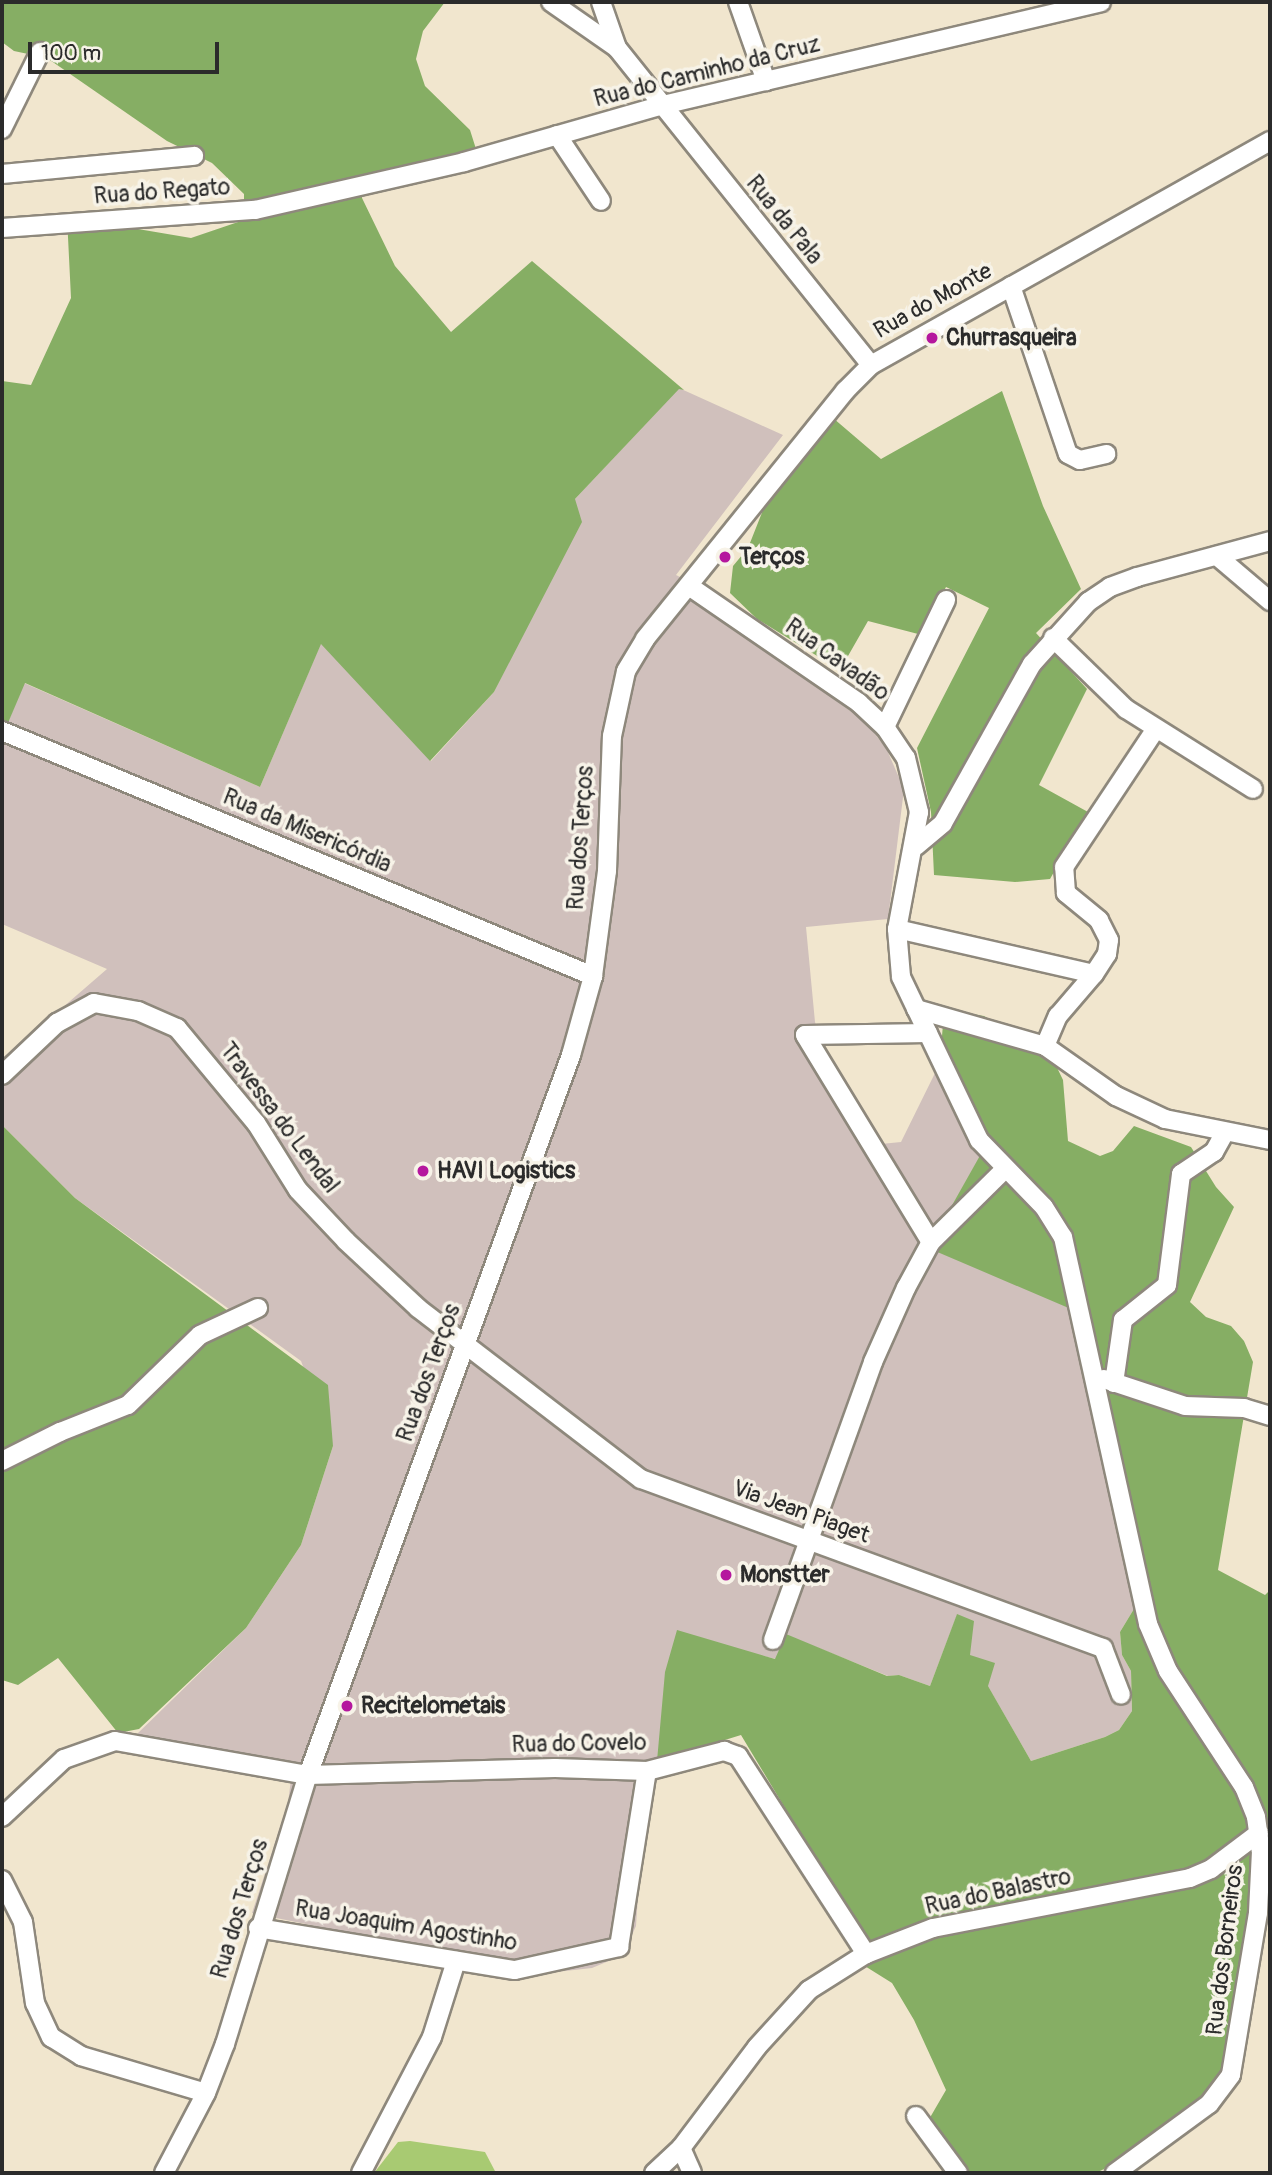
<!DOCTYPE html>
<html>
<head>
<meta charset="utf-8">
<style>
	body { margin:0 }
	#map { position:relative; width:1272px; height:2175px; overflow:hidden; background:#f1e6ce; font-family:Pangolin,sans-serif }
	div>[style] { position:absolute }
	.industrial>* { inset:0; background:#d0c0bc }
	.green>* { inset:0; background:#a8ca72 }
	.forest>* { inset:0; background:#86ae64 }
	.roads { filter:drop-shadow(2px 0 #8e887c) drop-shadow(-2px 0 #8e887c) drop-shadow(0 2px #8e887c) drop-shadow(0 -2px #8e887c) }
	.minor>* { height:18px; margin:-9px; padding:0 9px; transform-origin:9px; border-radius:9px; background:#fff }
	.dots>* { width:19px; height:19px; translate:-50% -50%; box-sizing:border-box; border:4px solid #f7f3e8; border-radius:50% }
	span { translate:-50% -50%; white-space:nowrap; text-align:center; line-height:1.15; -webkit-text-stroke:7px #f7f3e8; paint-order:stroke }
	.street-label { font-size:23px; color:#2b2b2b }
	.poi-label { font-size:23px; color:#2b2b2b; font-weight:700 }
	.left { translate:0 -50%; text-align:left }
	.frame { position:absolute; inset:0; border:4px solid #2b2b2b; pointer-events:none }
	.scale { position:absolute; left:28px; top:42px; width:191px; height:32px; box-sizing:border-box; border:4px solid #2b2b2b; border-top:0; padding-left:9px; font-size:21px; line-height:24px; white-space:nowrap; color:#2b2b2b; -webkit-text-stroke:5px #f7f3e8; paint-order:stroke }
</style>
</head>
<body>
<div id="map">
	<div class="industrial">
		<div style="clip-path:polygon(679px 388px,783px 435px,676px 575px,714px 594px,705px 606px,867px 723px,887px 750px,904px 789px,888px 919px,806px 927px,815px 1022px,823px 1047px,881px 1144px,901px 1142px,938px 1067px,982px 1152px,1036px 1292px,1085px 1315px,1146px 1589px,1120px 1632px,1122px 1655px,1131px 1671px,1132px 1711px,1119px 1730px,1105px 1737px,1031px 1761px,970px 1655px,957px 1615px,930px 1686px,899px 1675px,888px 1676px,786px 1635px,776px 1659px,754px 1654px,657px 1761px,640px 1866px,636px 1926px,623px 1955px,592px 1968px,547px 1973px,252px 1913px,288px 1803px,293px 1763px,284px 1765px,137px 1734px,246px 1628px,301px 1545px,333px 1446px,301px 1361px,75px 1198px,2px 1125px,2px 1060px,107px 969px,2px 924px,2px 737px,24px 683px,260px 787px,321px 643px,431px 761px,494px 692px,525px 629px,575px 499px)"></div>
	</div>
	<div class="green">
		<div style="clip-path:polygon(410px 2141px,485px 2152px,496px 2173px,374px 2173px,398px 2142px)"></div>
	</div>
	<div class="forest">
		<div style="clip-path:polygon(2px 2px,445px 2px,423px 31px,416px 59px,425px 86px,470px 130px,476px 149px,363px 179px,362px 198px,395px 266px,451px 332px,532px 261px,684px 390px,679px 389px,575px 499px,582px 522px,494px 692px,430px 761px,321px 644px,260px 787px,25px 683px,2px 737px,2px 381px,31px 385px,71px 298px,67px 217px,191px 238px,244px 220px,244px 194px,212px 163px,167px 141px,47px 58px,14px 51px,2px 42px)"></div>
		<div style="clip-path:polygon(1002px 391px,1043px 506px,1081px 589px,1036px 633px,1087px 689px,1039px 785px,1088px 812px,1050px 879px,1015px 882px,934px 875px,931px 812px,917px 748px,989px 608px,946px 587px,922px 635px,868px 621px,840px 670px,757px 619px,730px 593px,733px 566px,748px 548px,765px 505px,794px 462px,833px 418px,881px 459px)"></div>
		<div style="clip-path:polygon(955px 1011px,984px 1016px,1050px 1053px,1063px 1080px,1068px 1141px,1100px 1156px,1113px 1151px,1134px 1126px,1191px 1147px,1216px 1187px,1234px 1207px,1190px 1302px,1206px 1317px,1231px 1326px,1244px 1341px,1253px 1362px,1218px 1570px,1265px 1595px,1270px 1590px,1270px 1874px,1259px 1878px,1239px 1998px,1229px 2030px,1226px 2066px,1201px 2101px,1150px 2146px,1096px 2173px,967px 2173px,928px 2121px,946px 2090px,914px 2020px,892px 1983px,860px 1963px,806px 1875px,785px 1831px,785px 1808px,741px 1735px,657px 1761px,665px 1672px,677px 1630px,775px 1659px,786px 1634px,887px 1676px,899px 1675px,930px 1686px,957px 1614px,974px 1621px,970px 1655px,995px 1663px,988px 1686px,1031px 1761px,1105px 1737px,1119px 1730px,1132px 1711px,1131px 1671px,1122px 1655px,1120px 1632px,1146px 1589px,1085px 1315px,928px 1248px,982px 1152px,941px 1048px,943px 1024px)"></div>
		<div style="clip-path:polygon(2px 1125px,75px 1198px,328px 1385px,333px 1446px,301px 1545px,246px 1628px,139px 1729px,118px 1733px,58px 1658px,18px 1685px,2px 1680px)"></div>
	</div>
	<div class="roads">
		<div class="minor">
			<div style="left:551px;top:2px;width:80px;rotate:34.9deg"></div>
			<div style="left:617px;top:48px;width:406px;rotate:51.3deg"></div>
			<div style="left:601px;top:2px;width:49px;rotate:70.8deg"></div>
			<div style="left:738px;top:2px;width:84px;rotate:70.5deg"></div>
			<div style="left:2px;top:129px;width:86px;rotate:-63.7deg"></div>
			<div style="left:557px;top:135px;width:79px;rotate:56.3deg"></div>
			<div style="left:2px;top:174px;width:193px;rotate:-5.4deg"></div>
			<div style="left:2px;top:228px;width:254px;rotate:-4.1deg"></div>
			<div style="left:255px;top:210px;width:214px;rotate:-12.9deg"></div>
			<div style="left:464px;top:162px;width:203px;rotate:-16deg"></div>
			<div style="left:659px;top:106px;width:454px;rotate:-13.2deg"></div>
			<div style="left:1011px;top:286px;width:177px;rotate:71.3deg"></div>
			<div style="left:1068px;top:454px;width:13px;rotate:27deg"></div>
			<div style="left:1080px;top:460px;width:27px;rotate:-13deg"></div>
			<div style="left:1217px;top:556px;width:70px;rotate:40.3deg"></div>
			<div style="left:689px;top:586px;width:206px;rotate:34.5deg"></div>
			<div style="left:859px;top:703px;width:35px;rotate:43deg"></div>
			<div style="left:885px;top:727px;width:37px;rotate:56deg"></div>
			<div style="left:906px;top:758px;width:56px;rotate:76.5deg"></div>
			<div style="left:919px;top:812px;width:119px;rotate:100.6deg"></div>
			<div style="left:897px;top:929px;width:48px;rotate:85.2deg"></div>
			<div style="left:901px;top:977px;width:181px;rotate:64.4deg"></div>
			<div style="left:979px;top:1140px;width:93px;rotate:45.9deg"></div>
			<div style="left:1044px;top:1207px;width:36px;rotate:58deg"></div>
			<div style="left:1063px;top:1237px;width:396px;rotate:77.6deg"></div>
			<div style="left:1148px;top:1624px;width:51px;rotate:66.9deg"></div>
			<div style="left:1168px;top:1671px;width:139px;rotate:56.8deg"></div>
			<div style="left:1244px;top:1787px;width:32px;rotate:68deg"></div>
			<div style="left:1256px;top:1817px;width:34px;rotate:82deg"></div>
			<div style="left:1261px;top:1851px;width:62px;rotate:92.8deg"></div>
			<div style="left:1258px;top:1913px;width:164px;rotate:99.5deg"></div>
			<div style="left:1231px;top:2075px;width:36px;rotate:127deg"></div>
			<div style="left:1209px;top:2104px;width:117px;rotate:143.7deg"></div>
			<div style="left:1053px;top:638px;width:102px;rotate:44.2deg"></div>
			<div style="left:1126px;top:709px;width:150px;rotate:32.2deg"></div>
			<div style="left:885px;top:727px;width:141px;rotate:-64.3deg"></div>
			<div style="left:2px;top:731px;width:640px;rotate:22.52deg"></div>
			<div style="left:916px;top:846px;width:35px;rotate:-40deg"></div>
			<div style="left:943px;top:823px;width:182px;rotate:-60.8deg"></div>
			<div style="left:1032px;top:664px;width:84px;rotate:-47.9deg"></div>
			<div style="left:1088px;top:602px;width:27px;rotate:-34deg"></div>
			<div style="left:1110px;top:587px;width:29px;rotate:-20deg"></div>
			<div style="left:1137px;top:577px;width:138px;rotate:-15.1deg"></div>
			<div style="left:897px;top:929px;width:202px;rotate:12.9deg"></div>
			<div style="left:916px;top:1009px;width:134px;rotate:16deg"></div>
			<div style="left:1045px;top:1046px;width:87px;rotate:35.2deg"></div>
			<div style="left:1116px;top:1096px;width:54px;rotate:25.1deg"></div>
			<div style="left:1165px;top:1119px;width:107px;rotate:11.3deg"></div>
			<div style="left:928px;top:1033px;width:123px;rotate:179.1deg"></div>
			<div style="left:805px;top:1035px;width:242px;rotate:58.7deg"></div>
			<div style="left:1045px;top:1046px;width:33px;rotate:-67deg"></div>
			<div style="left:1058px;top:1016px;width:55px;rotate:-49.4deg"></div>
			<div style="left:1094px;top:974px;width:24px;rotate:-57deg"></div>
			<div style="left:1107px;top:954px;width:14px;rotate:-82deg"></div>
			<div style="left:1109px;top:940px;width:22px;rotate:-117deg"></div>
			<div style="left:1099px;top:920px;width:43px;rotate:-140.7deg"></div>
			<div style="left:1066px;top:893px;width:26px;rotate:-94deg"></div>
			<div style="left:1064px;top:867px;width:164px;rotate:-56.4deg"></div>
			<div style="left:2px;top:1075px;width:76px;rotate:-43.4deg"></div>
			<div style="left:57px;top:1023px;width:42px;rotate:-28.4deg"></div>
			<div style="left:94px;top:1003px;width:45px;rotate:10.3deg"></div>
			<div style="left:138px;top:1011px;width:43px;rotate:23.6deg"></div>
			<div style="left:177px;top:1028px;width:124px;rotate:50.3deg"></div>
			<div style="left:256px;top:1123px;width:79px;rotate:57.9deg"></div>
			<div style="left:298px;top:1190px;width:70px;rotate:46.7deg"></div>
			<div style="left:346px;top:1241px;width:98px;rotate:42.9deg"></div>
			<div style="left:418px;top:1308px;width:281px;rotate:37.5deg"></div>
			<div style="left:641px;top:1479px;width:492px;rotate:20.1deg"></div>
			<div style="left:1103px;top:1648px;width:50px;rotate:69deg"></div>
			<div style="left:1104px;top:1379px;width:85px;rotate:18.4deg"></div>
			<div style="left:1185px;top:1406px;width:59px;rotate:1.9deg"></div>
			<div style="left:1244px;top:1408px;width:27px;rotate:17deg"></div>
			<div style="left:1114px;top:1383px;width:64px;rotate:-81.9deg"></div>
			<div style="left:1123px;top:1320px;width:56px;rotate:-38.5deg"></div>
			<div style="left:1167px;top:1285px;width:112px;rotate:-82.8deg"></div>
			<div style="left:1181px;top:1174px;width:40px;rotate:-34deg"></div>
			<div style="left:1214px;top:1152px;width:23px;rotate:-61deg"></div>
			<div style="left:2px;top:1461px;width:65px;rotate:-26.6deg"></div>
			<div style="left:60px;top:1432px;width:73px;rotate:-21.7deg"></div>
			<div style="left:128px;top:1405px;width:100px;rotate:-44.2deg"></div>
			<div style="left:200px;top:1335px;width:64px;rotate:-25deg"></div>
			<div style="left:773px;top:1640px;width:295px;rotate:-70.2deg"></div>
			<div style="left:873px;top:1362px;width:81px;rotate:-66deg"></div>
			<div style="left:906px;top:1288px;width:52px;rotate:-61.5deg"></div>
			<div style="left:931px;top:1242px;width:104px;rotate:-44.6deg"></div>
			<div style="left:2px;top:1817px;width:85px;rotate:-43.1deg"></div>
			<div style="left:64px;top:1759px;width:54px;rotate:-19.4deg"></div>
			<div style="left:115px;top:1741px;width:196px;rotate:10deg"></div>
			<div style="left:308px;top:1775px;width:247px;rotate:-1.6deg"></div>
			<div style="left:555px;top:1768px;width:92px;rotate:1.9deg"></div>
			<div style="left:647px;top:1771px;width:80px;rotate:-14.6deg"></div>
			<div style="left:724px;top:1751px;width:15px;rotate:20deg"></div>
			<div style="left:738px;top:1756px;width:236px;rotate:57.1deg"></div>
			<div style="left:2px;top:1880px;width:47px;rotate:63.4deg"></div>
			<div style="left:23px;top:1922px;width:82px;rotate:81.6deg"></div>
			<div style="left:35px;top:2003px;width:38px;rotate:65deg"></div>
			<div style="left:51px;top:2037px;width:36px;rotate:32deg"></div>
			<div style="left:81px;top:2056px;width:130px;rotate:16.5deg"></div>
			<div style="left:258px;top:1928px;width:260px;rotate:9.3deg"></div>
			<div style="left:515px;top:1970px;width:107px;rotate:-12.5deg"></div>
			<div style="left:619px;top:1947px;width:178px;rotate:-81deg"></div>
			<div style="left:916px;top:2116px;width:71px;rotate:53.6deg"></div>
			<div style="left:681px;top:2148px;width:27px;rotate:66deg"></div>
			<div style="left:164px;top:2173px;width:90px;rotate:-62.3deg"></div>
			<div style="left:206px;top:2093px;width:53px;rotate:-68.8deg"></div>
			<div style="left:225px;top:2044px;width:282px;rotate:-72.9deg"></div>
			<div style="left:308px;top:1775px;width:767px;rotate:-69.93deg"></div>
			<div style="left:571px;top:1055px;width:82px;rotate:-74.4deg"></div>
			<div style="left:593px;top:976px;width:106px;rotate:-82.4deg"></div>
			<div style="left:607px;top:871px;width:135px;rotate:-87.9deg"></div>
			<div style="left:612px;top:736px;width:66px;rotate:-77.8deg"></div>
			<div style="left:626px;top:671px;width:37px;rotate:-59deg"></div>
			<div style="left:645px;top:639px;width:319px;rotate:-51.1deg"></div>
			<div style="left:845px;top:391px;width:37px;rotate:-45deg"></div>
			<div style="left:871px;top:365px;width:458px;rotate:-29.3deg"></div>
			<div style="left:361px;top:2173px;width:153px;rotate:-62.4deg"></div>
			<div style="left:432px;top:2037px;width:80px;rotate:-72.5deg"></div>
			<div style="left:654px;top:2173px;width:37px;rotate:-43deg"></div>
			<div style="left:681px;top:2148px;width:126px;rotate:-53deg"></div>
			<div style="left:757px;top:2047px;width:77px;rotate:-47.6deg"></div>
			<div style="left:809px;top:1990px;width:67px;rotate:-32.3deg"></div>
			<div style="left:866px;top:1954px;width:72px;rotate:-21.2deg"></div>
			<div style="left:933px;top:1928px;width:262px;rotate:-11deg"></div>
			<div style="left:1190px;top:1878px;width:23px;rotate:-23deg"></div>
			<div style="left:1211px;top:1869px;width:60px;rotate:-36.9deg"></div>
		</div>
	</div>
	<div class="dots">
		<div style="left:932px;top:338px;background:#b5179e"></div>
		<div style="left:725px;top:557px;background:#b5179e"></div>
		<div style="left:423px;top:1171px;background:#b5179e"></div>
		<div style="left:726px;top:1575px;background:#b5179e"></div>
		<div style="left:347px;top:1706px;background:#b5179e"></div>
	</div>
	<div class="street-label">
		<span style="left:707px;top:72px;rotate:-14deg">Rua do Caminho da Cruz</span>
		<span style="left:162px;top:192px;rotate:-4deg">Rua do Regato</span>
		<span style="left:784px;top:220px;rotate:51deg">Rua da Pala</span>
		<span style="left:933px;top:301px;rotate:-29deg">Rua do Monte</span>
		<span style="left:837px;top:660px;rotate:36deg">Rua Cavadão</span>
		<span style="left:307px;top:831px;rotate:23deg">Rua da Misericórdia</span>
		<span style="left:581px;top:838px;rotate:-86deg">Rua dos Terços</span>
		<span style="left:279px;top:1118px;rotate:53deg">Travessa do Lendal</span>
		<span style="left:429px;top:1373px;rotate:-70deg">Rua dos Terços</span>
		<span style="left:801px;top:1512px;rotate:20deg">Via Jean Piaget</span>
		<span style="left:579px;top:1744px;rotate:-1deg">Rua do Covelo</span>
		<span style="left:998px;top:1892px;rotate:-12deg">Rua do Balastro</span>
		<span style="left:240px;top:1909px;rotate:-73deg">Rua dos Terços</span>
		<span style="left:406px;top:1926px;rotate:9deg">Rua Joaquim Agostinho</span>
		<span style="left:1225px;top:1950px;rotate:-83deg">Rua dos Borneiros</span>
	</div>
	<div class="poi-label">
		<span class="left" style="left:946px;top:338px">Churrasqueira</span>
		<span class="left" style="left:739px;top:557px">Terços</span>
		<span class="left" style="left:437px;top:1171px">HAVI Logistics</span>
		<span class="left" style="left:740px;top:1575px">Monstter</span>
		<span class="left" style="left:361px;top:1706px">Recitelometais</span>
	</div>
	<div class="frame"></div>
	<div class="scale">100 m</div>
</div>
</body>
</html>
